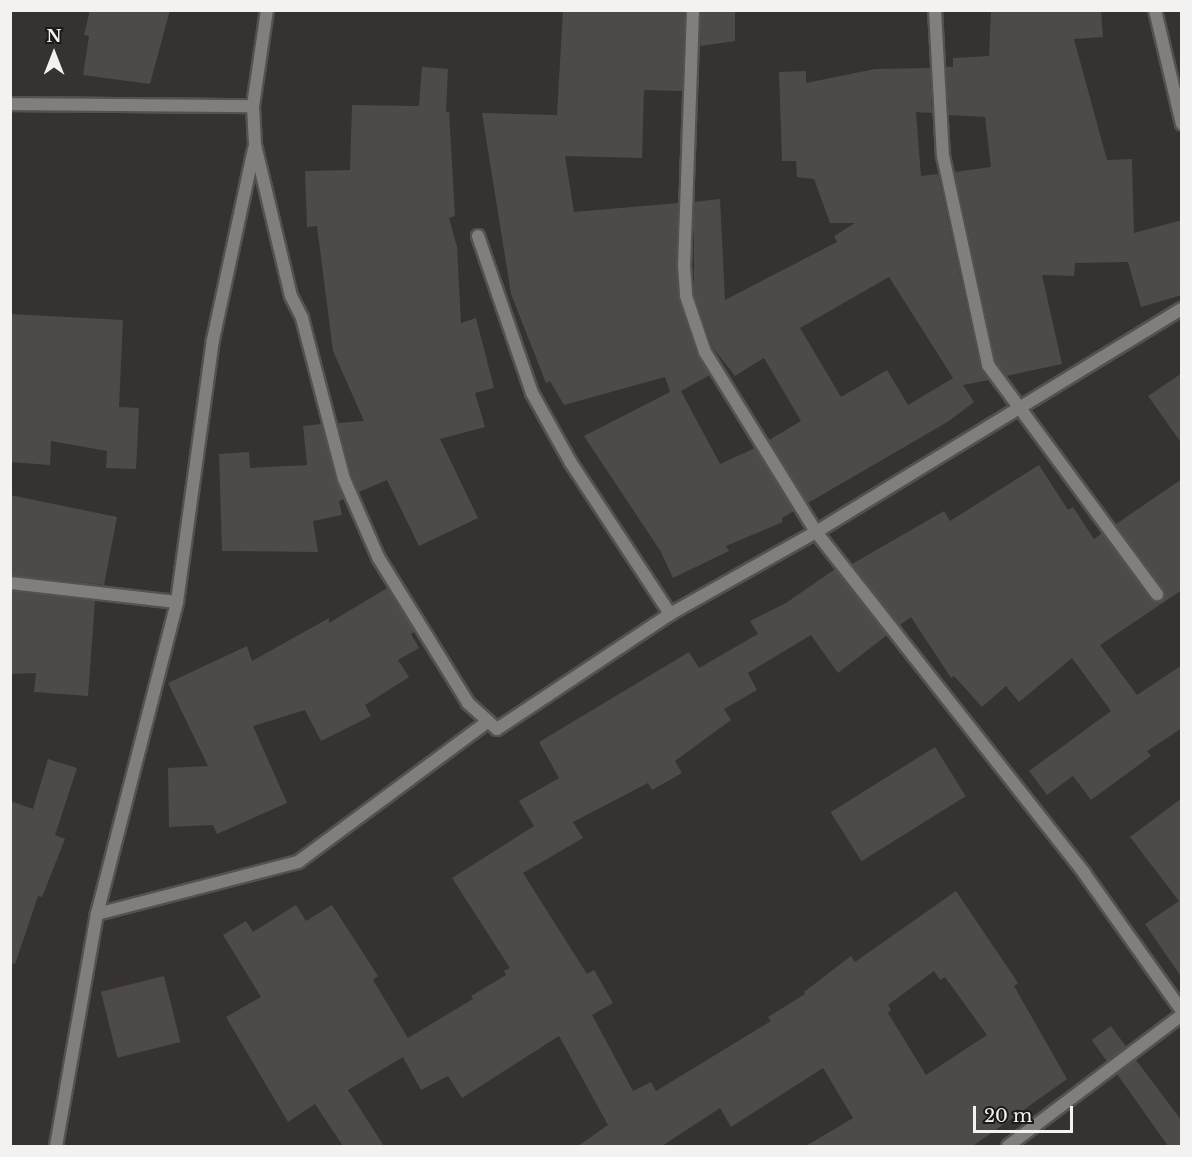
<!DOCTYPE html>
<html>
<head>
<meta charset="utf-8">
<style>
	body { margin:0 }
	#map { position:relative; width:1192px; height:1157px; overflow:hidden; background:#353230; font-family:"Libre Baskerville",serif }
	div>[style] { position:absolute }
	.building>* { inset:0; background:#4e4a48; transform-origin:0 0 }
	.roads { filter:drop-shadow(2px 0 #54514f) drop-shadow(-2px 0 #54514f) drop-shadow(0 2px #54514f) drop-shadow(0 -2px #54514f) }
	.minor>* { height:12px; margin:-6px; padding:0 6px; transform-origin:6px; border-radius:6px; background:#817f7e }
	span { translate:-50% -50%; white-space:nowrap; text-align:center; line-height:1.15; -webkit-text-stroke:5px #1c1a19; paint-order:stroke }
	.frame { position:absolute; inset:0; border:12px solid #f4f2f0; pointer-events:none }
	.north { position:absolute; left:24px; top:24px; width:60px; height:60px; -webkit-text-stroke:4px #1c1a19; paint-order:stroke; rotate:0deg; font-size:16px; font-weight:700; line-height:24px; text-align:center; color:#f4f2f0 }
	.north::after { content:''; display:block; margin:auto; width:21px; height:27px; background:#f4f2f0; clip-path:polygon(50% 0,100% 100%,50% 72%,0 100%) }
	.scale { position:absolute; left:973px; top:1106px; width:100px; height:27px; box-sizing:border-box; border:3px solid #f4f2f0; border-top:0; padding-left:8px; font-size:18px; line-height:21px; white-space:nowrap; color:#f4f2f0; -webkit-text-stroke:4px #1c1a19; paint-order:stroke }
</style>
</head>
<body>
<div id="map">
	<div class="building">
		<div style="clip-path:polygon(90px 10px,170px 10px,150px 84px,83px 75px,89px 36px,84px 35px)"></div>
		<div style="clip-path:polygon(563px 10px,685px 10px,682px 91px,644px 90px,642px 158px,565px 156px,574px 212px,678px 203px,678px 297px,697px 355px,710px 375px,681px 391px,720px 464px,755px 448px,794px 511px,782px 518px,783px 522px,726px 546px,729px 551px,673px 578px,661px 552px,584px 436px,670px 392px,665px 377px,564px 405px,550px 381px,546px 383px,511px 294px,482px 113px,557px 115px)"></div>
		<div style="clip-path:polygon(701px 10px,735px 10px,735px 41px,700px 46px)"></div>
		<div style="clip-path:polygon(991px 10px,1101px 10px,1103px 37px,1074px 39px,1107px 160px,1132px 159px,1134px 233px,1182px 220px,1182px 295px,1141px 307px,1128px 262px,1075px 263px,1074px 276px,1042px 275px,1062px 364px,1006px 376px,996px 362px,955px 172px,991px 167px,985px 117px,949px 115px,946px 67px,953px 67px,953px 58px,989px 56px)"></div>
		<div style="clip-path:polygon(422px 67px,448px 69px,446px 112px,449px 112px,455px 216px,449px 218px,457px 247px,461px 323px,476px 318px,494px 388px,475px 393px,485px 427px,440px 439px,478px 518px,419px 546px,387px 480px,359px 492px,352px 476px,338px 423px,364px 421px,333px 351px,317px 226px,307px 227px,305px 171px,350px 170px,352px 105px,419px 106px)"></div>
		<div style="clip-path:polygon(evenodd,930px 68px,932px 113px,916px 112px,921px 176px,938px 174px,980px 367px,989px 380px,963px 385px,974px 402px,949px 421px,808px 503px,769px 440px,801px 421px,764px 358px,735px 376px,713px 348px,694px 294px,694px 202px,720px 199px,725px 300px,837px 242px,834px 236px,855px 223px,830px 223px,814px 179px,797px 177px,796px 161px,782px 161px,779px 72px,806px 71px,806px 83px,875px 69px,930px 68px,889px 277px,953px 378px,908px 405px,887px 370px,841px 397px,800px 328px,889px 277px)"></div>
		<div style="clip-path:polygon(10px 314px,123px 320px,119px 407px,139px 408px,136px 469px,106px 468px,107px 451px,51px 441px,50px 465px,10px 462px)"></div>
		<div style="clip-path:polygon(1182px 373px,1182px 444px,1148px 396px)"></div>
		<div style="clip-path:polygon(321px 424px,344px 499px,339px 501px,342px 515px,313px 521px,318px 552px,222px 551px,219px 454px,249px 452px,250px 468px,307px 465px,303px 426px)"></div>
		<div style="clip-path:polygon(1039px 465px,1068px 510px,1073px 507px,1094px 539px,1102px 533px,1150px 599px,1157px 602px,1164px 598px,1164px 590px,1116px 524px,1182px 479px,1182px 590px,1100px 645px,1137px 695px,1182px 665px,1182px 728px,1147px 751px,1151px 756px,1091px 800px,1073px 776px,1047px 795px,1029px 771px,1111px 711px,1072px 658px,1019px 702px,1006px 686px,982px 707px,954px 676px,951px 678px,911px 617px,900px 625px,852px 564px,944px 511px,950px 521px)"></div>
		<div style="clip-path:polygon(10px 495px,117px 517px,104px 585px,10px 575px)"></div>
		<div style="clip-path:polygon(evenodd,835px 569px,887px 635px,838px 673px,811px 635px,748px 673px,757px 690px,724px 709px,731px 720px,675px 761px,682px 773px,652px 790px,648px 783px,573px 822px,583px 838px,523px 873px,587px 974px,594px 970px,613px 1003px,592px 1015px,633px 1091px,651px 1082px,656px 1091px,771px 1021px,768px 1017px,805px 994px,804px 992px,851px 956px,855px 962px,956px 891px,1018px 983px,1014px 986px,1067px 1079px,973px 1146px,806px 1146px,853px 1118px,823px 1068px,731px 1127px,720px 1108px,662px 1146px,578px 1146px,608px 1125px,559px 1036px,462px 1098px,448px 1076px,421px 1090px,403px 1057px,348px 1090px,384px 1146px,343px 1146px,315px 1104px,288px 1122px,226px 1017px,261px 997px,223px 935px,246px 921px,253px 932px,296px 905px,306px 921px,332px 905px,378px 976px,373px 980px,408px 1038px,473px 999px,471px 996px,506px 975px,504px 971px,510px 968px,452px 878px,534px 826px,519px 801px,559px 778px,539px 742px,689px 652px,699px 668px,758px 634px,750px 621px,786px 603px,835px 569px,934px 971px,940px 980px,945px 977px,987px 1035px,926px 1075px,888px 1013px,891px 1010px,888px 1005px,934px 971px)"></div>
		<div style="clip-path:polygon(387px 588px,415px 632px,411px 634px,419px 648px,398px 660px,409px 677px,365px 705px,371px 716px,321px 741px,305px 710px,253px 726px,287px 803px,217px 834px,213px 825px,169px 827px,168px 768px,208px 766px,168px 683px,247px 646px,252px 661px,329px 618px,329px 623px)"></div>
		<div style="clip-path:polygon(10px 591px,95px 601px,88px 696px,34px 692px,36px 673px,10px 674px)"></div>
		<div style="left:935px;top:747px;width:58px;height:123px;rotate:58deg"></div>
		<div style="clip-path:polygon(48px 759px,77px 768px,55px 835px,65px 839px,42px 897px,38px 896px,15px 964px,10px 963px,10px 801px,33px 809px)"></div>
		<div style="clip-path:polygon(1182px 798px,1182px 978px,1145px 924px,1179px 901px,1130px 837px)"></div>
		<div style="left:164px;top:976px;width:68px;height:65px;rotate:76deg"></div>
		<div style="left:1111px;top:1026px;width:26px;height:24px;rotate:54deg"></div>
		<div style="clip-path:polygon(1136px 1060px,1182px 1121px,1182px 1146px,1168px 1146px,1117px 1074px)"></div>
	</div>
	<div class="roads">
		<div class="minor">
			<div style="left:267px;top:10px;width:97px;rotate:98.3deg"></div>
			<div style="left:253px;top:106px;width:39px;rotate:87deg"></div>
			<div style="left:255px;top:145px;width:155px;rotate:76.6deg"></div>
			<div style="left:291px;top:296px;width:25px;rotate:63deg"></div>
			<div style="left:302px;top:318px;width:166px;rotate:75.4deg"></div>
			<div style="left:344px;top:479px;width:85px;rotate:66.4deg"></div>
			<div style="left:378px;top:557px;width:172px;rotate:58.3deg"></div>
			<div style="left:468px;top:703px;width:39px;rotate:42deg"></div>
			<div style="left:497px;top:729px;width:208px;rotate:-33.6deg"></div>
			<div style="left:670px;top:614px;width:167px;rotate:-29.3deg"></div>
			<div style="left:816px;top:532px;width:429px;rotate:-31.4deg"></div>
			<div style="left:693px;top:10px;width:255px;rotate:92deg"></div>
			<div style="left:684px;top:265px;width:31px;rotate:86deg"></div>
			<div style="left:686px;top:296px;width:59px;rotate:71.3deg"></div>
			<div style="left:705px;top:352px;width:211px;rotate:58.3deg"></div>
			<div style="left:816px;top:532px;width:434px;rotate:51.8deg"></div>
			<div style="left:1084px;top:873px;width:169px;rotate:54.6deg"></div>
			<div style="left:935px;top:10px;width:146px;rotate:86.9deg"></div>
			<div style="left:943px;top:156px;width:214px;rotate:77.8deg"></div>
			<div style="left:988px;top:365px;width:285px;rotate:53.6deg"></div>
			<div style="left:1155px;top:10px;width:117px;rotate:76.7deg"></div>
			<div style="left:10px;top:104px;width:243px;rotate:0.5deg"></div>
			<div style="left:478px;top:236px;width:166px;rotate:71deg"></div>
			<div style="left:532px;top:393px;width:80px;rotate:60.9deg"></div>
			<div style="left:571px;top:463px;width:181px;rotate:56.7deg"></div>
			<div style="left:10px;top:583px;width:168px;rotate:6.5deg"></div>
			<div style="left:97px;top:914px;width:208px;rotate:-14.5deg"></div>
			<div style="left:298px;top:862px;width:235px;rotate:-36.5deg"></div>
			<div style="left:56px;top:1146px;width:236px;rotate:-80deg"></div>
			<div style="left:97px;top:914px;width:322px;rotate:-75.6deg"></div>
			<div style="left:177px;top:602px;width:264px;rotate:-82.2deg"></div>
			<div style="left:213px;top:340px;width:195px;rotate:-77.9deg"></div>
			<div style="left:1008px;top:1146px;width:218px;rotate:-37deg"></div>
		</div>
	</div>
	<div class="frame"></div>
	<div class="north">N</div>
	<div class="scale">20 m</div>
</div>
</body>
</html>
